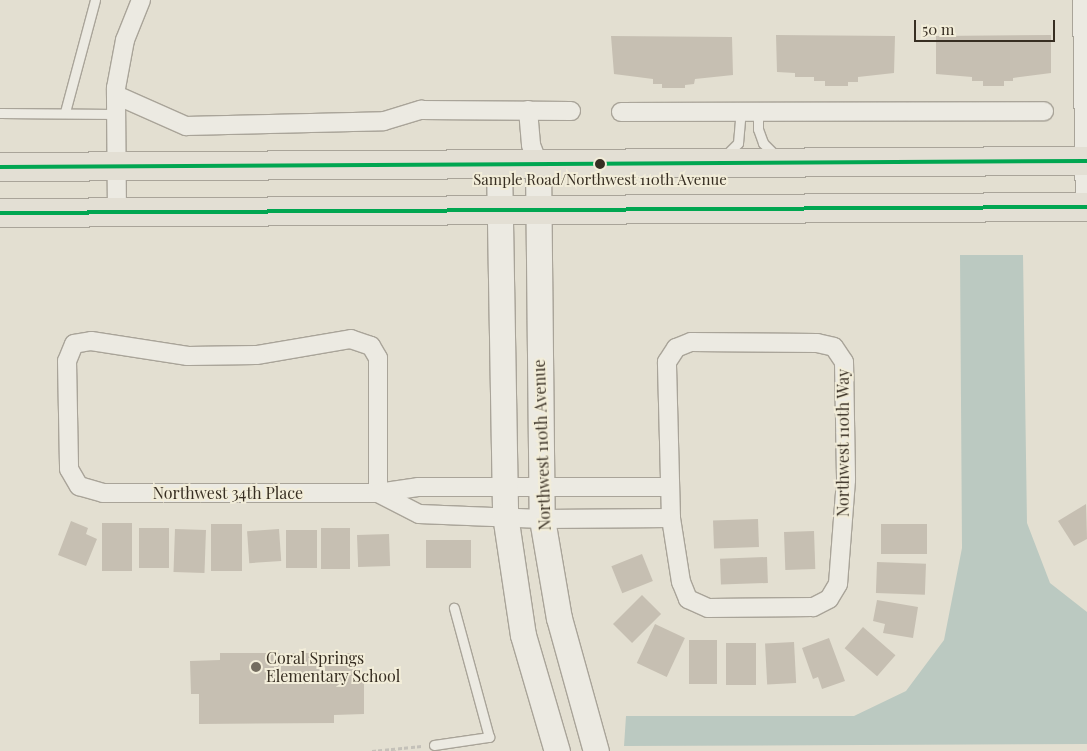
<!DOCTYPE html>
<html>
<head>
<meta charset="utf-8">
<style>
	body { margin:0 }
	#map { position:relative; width:1087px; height:751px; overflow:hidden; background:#e3dfd1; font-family:"Playfair Display",serif }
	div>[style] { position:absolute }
	.water>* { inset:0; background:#bbc9c1 }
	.building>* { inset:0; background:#c6bfb2; transform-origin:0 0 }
	.path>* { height:3px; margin-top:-1.5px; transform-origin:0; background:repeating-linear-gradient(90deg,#c4c1b9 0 4px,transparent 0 6.5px) }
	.roads { filter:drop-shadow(1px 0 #a9a499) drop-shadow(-1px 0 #a9a499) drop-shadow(0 1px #a9a499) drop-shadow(0 -1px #a9a499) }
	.lane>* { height:9px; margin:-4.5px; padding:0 4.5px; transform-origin:4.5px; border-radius:4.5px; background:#eceae2 }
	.street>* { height:18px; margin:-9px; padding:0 9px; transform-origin:9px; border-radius:9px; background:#eceae2 }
	.secondary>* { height:25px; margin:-12.5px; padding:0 12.5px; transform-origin:12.5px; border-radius:12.5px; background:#eceae2 }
	.primary>* { height:28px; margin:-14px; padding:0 14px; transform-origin:14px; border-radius:14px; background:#e3dfd4 }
	.bus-1>* { height:4px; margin:-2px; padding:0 2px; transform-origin:2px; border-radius:2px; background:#00a651 }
	.dots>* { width:14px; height:14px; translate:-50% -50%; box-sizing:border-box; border:2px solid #f2edd9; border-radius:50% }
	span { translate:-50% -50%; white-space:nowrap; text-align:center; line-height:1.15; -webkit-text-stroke:4px #f2edd9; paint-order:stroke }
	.bus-label { font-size:15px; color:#372e22 }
	.street-label { font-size:16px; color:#372e22 }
	.poi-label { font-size:16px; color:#372e22 }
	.left { translate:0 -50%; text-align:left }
	.scale { position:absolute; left:914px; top:20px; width:141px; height:22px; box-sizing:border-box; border:2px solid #372e22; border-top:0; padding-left:6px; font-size:15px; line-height:18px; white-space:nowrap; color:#372e22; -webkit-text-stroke:4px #f2edd9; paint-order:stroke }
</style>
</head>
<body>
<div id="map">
	<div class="water">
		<div style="clip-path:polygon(960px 255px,1023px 255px,1027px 523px,1050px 583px,1087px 612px,1087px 744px,624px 746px,626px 716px,854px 716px,906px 691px,944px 640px,962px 548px)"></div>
	</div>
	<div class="building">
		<div style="clip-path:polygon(776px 35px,895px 36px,894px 73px,858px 77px,858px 82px,848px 82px,848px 86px,825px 86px,825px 81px,814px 81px,814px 77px,795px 77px,795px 73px,777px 72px)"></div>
		<div style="clip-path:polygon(1051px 35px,1051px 73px,1013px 78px,1013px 81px,1004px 81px,1004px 86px,983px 86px,983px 81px,972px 81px,972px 77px,936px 74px,936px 36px)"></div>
		<div style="clip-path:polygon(611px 36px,732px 37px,733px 75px,695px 79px,694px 84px,685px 85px,685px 88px,662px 88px,662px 84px,653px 84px,653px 79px,614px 74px)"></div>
		<div style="clip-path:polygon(1086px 504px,1087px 539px,1074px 546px,1058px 521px)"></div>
		<div style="left:758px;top:519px;width:28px;height:45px;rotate:88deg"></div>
		<div style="clip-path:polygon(71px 521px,88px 528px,86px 534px,97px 539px,86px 566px,58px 555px)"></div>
		<div style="left:102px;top:523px;width:30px;height:48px"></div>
		<div style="left:242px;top:524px;width:47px;height:31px;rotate:90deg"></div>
		<div style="left:881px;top:524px;width:46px;height:30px"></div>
		<div style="left:139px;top:528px;width:30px;height:40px"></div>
		<div style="left:321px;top:528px;width:29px;height:41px"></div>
		<div style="left:175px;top:529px;width:31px;height:43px;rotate:2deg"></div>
		<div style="left:279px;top:529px;width:32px;height:32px;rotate:86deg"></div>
		<div style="left:286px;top:530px;width:31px;height:38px"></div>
		<div style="left:814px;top:531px;width:38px;height:30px;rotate:88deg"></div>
		<div style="left:389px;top:534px;width:32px;height:32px;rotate:88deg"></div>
		<div style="left:426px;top:540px;width:45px;height:28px"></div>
		<div style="left:642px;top:554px;width:29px;height:33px;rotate:68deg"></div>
		<div style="left:767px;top:557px;width:26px;height:47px;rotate:88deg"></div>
		<div style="left:877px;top:562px;width:49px;height:31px;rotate:2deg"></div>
		<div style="left:642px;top:595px;width:27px;height:41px;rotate:45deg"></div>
		<div style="clip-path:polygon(877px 600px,918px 607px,913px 638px,883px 633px,885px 624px,873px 621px)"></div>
		<div style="left:655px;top:624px;width:33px;height:43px;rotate:25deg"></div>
		<div style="left:863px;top:627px;width:43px;height:28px;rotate:41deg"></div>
		<div style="clip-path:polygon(829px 638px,845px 681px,822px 689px,818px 677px,813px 679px,802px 648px)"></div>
		<div style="left:689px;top:640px;width:28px;height:44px"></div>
		<div style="left:794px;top:642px;width:41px;height:29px;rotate:87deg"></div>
		<div style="left:726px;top:643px;width:30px;height:42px"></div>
		<div style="clip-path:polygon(220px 653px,355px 653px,355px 682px,364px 682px,364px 714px,334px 715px,334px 723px,199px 724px,199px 694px,191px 694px,190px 661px,220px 660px)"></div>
	</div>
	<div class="path">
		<div style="left:372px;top:751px;width:50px;rotate:-5.7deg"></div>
	</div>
	<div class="roads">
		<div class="lane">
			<div style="left:758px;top:111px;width:18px;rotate:90deg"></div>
			<div style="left:758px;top:129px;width:15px;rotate:70deg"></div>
			<div style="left:763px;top:143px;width:17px;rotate:45deg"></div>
			<div style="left:65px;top:112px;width:116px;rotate:-75deg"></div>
			<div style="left:0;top:113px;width:115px;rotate:0.5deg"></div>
			<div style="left:726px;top:155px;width:17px;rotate:-45deg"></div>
			<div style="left:738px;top:143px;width:32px;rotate:-85deg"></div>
			<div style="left:434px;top:745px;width:56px;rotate:-8.3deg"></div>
			<div style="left:489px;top:737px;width:134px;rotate:-105.2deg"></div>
		</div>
		<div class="street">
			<div style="left:1082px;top:0;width:207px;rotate:89.2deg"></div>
			<div style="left:116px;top:95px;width:77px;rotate:23.9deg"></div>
			<div style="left:186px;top:126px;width:198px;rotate:-1.4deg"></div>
			<div style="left:384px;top:121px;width:39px;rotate:-17deg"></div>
			<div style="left:421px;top:110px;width:150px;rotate:0.4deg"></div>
			<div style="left:528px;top:110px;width:35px;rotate:85deg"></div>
			<div style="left:531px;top:145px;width:19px;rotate:69deg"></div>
			<div style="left:621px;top:112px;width:423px;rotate:-0.1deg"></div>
			<div style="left:117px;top:213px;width:125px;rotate:-90.5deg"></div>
			<div style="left:116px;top:88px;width:49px;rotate:-79.4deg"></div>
			<div style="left:125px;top:40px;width:43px;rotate:-68.2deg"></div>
			<div style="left:691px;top:342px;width:126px;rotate:0.5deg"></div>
			<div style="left:817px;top:343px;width:17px;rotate:13deg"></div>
			<div style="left:834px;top:347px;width:18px;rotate:56deg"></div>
			<div style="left:844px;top:362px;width:118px;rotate:89deg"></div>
			<div style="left:846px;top:480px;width:104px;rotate:94.4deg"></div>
			<div style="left:838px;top:584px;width:17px;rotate:121deg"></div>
			<div style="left:829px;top:599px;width:18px;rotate:153deg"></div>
			<div style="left:813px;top:607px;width:105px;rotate:179.5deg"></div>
			<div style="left:708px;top:608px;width:22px;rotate:-156deg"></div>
			<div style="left:688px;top:599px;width:18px;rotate:-112deg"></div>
			<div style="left:681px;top:582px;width:65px;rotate:-98.9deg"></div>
			<div style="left:671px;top:518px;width:156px;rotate:-91.5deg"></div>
			<div style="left:667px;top:362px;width:17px;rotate:-57deg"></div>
			<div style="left:676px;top:348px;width:16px;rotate:-22deg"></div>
			<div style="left:378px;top:493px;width:135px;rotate:-90deg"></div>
			<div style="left:378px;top:358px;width:14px;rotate:-120deg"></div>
			<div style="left:371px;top:346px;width:21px;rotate:-161deg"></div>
			<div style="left:351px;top:339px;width:96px;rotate:170.4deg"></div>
			<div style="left:256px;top:355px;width:68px;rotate:179.2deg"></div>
			<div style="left:188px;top:356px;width:98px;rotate:-171.2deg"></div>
			<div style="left:91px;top:341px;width:17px;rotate:170deg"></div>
			<div style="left:74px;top:344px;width:18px;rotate:112deg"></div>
			<div style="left:67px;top:361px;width:108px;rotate:88.9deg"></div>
			<div style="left:69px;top:469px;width:20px;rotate:60deg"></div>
			<div style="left:79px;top:486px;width:25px;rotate:16deg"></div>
			<div style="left:103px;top:493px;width:275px"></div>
			<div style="left:378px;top:493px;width:40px;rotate:-8.5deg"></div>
			<div style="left:418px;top:487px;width:250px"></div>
			<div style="left:378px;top:493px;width:46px;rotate:27.1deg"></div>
			<div style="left:419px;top:514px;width:123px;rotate:2.3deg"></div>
			<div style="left:542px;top:519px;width:129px;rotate:-0.4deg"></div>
		</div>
		<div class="secondary">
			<div style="left:538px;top:163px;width:356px;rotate:89.4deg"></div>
			<div style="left:542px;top:519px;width:100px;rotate:80.3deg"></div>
			<div style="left:559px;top:618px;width:138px;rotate:74.5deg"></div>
			<div style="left:499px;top:164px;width:351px;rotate:89deg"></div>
			<div style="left:505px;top:515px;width:121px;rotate:81.5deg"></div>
			<div style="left:523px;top:635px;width:121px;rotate:73.7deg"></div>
		</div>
		<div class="primary">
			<div style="left:0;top:167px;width:1087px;rotate:-0.32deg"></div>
			<div style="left:0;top:213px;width:1087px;rotate:-0.32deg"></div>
		</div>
	</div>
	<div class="bus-1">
		<div style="left:0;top:167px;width:1087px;rotate:-0.32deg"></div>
		<div style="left:0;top:213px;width:1087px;rotate:-0.32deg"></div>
	</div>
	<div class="dots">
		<div style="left:600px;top:164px;background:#372e22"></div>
		<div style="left:256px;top:667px;background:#736c5f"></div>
	</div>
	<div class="bus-label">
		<span style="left:600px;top:180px">Sample Road/Northwest 110th Avenue</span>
	</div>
	<div class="street-label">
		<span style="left:843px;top:443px;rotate:-90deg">Northwest 110th Way</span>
		<span style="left:542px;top:445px;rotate:-92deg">Northwest 110th Avenue</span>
		<span style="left:228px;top:493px">Northwest 34th Place</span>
	</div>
	<div class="poi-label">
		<span class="left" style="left:266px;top:667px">Coral Springs<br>Elementary School</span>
	</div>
	<div class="scale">50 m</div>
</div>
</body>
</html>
